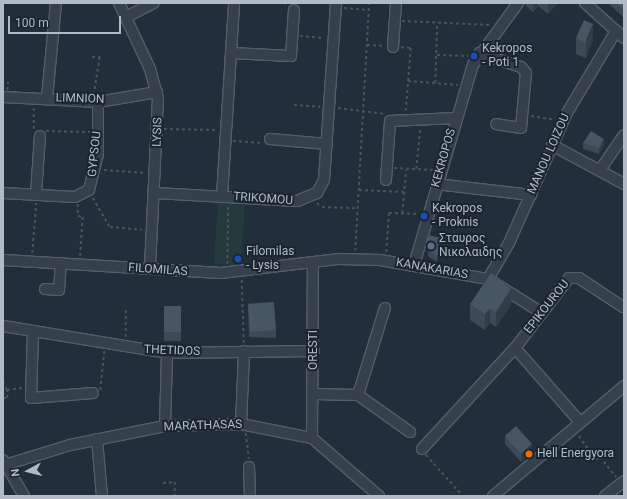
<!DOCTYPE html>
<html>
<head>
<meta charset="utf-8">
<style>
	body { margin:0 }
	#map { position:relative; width:627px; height:499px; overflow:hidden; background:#222e3a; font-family:Roboto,sans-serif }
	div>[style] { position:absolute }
	.green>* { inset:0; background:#243a3b; transform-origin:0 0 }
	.path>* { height:1.5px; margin-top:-0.75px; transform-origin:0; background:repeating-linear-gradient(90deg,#425758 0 3px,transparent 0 6px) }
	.roads { filter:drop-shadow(1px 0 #545e68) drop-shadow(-1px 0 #545e68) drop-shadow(0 1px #545e68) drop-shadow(0 -1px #545e68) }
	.minor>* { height:10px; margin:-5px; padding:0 5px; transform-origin:5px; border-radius:5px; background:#36404a }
	.wall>* { inset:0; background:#3e4955; transform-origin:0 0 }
	.shaded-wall>* { inset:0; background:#323c45 }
	.building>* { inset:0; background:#485563; transform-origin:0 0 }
	.dots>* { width:11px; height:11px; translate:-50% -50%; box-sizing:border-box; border:2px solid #1b252f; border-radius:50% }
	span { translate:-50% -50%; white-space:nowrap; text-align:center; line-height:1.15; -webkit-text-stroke:4px #1b252f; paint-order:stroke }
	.poi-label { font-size:12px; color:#b1bbc6 }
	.left { translate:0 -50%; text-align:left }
	.street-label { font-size:12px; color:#b1bbc6 }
	.frame { position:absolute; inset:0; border:4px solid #b1bbc6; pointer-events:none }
	.north { position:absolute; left:8px; top:451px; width:40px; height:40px; -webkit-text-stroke:3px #1b252f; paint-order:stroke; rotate:263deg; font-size:11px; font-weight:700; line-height:16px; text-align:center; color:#b1bbc6 }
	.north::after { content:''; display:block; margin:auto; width:14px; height:18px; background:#b1bbc6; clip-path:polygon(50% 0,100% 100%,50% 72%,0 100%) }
	.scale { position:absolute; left:8px; top:16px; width:113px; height:18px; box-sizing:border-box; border:2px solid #b1bbc6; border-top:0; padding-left:5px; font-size:12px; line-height:14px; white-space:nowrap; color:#b1bbc6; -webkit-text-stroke:3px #1b252f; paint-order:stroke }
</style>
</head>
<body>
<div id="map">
	<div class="green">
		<div style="left:218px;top:202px;width:27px;height:62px;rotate:4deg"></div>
	</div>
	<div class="path">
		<div style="left:284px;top:3px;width:4px;rotate:27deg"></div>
		<div style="left:344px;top:8px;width:24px;rotate:5deg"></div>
		<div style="left:402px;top:21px;width:89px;rotate:2.6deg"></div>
		<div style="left:300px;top:36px;width:24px;rotate:5deg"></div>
		<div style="left:367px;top:45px;width:18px;rotate:3deg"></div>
		<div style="left:401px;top:47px;width:10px;rotate:6deg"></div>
		<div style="left:411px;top:48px;width:63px;rotate:94.5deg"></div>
		<div style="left:437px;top:55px;width:32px;rotate:2deg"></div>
		<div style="left:92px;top:57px;width:8px"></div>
		<div style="left:100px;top:57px;width:37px;rotate:99deg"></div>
		<div style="left:408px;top:81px;width:50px;rotate:4.6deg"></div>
		<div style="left:435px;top:83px;width:60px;rotate:-88.1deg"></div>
		<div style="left:7px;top:90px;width:8px;rotate:-83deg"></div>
		<div style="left:294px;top:105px;width:26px;rotate:4deg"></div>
		<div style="left:34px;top:108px;width:21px;rotate:90deg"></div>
		<div style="left:338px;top:108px;width:48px;rotate:7.1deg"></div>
		<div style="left:531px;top:116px;width:24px;rotate:9deg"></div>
		<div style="left:164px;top:129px;width:54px;rotate:1.1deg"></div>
		<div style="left:46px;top:131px;width:44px;rotate:1.3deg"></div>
		<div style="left:233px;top:141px;width:30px;rotate:4deg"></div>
		<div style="left:394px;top:168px;width:39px;rotate:3deg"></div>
		<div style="left:416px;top:169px;width:40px;rotate:-84.3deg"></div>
		<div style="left:104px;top:170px;width:42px;rotate:4.1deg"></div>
		<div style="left:359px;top:190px;width:45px;rotate:2.5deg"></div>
		<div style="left:93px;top:198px;width:34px;rotate:60deg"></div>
		<div style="left:110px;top:227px;width:32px;rotate:5deg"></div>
		<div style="left:317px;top:203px;width:6px;rotate:39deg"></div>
		<div style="left:322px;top:207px;width:36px;rotate:2deg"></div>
		<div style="left:78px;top:204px;width:12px;rotate:90deg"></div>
		<div style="left:78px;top:216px;width:5px;rotate:11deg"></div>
		<div style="left:83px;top:217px;width:39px;rotate:94deg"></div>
		<div style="left:402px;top:213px;width:43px;rotate:-84.7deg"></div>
		<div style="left:355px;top:251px;width:248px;rotate:-86.8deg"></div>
		<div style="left:386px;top:252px;width:39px;rotate:-86deg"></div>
		<div style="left:389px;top:213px;width:31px;rotate:2deg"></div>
		<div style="left:32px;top:253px;width:50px;rotate:-85.4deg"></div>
		<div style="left:227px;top:264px;width:58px;rotate:-89deg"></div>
		<div style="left:242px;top:280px;width:63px;rotate:88.2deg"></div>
		<div style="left:126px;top:310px;width:27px;rotate:90deg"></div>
		<div style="left:3px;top:382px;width:9px;rotate:63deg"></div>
		<div style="left:7px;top:390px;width:15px;rotate:-8deg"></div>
		<div style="left:100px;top:390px;width:39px;rotate:-84deg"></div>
		<div style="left:3px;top:398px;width:4px"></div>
		<div style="left:7px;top:398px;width:8px;rotate:-90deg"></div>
		<div style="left:246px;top:433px;width:26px;rotate:83deg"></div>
		<div style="left:579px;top:436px;width:29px;rotate:55deg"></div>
		<div style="left:596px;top:460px;width:5px;rotate:-37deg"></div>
		<div style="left:600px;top:457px;width:26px;rotate:51deg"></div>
		<div style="left:426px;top:455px;width:55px;rotate:47.9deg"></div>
		<div style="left:163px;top:483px;width:12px;rotate:-5deg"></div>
		<div style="left:175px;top:482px;width:14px;rotate:90deg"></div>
	</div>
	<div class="roads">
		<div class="minor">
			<div style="left:119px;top:3px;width:73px;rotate:64.8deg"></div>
			<div style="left:150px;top:69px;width:30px;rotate:75deg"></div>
			<div style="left:158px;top:98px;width:171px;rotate:92.7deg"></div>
			<div style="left:585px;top:3px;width:52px;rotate:41.9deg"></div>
			<div style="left:126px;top:17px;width:31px;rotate:-27deg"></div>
			<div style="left:393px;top:47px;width:44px;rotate:-86.1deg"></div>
			<div style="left:231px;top:53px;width:60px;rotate:2.9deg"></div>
			<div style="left:291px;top:56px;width:46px;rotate:-86.3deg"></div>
			<div style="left:479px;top:53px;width:44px;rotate:18.4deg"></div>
			<div style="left:521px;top:67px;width:8px;rotate:50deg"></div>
			<div style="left:526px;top:73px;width:55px;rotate:95.2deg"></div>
			<div style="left:521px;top:128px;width:25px;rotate:-171deg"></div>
			<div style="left:3px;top:97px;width:95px;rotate:3deg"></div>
			<div style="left:98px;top:102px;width:60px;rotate:-9.6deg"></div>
			<div style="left:47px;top:98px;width:95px;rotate:-84.6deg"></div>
			<div style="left:270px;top:139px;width:57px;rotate:5deg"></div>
			<div style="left:552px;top:145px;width:82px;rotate:28.4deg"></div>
			<div style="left:600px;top:170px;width:42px;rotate:-55.6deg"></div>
			<div style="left:386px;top:180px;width:59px;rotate:-86.1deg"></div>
			<div style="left:390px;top:121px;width:65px;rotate:-2.6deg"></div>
			<div style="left:436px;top:184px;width:96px;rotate:6.6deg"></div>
			<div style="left:3px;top:193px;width:72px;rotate:3.2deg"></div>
			<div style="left:75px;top:197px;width:16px;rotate:-27deg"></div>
			<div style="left:89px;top:190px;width:36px;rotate:-76deg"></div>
			<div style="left:98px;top:155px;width:53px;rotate:-90deg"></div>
			<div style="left:155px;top:193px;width:142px;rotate:3.2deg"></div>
			<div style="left:297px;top:201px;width:22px;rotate:-22deg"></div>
			<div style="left:317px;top:193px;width:15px;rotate:-62deg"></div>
			<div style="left:324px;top:180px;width:177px;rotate:-86.1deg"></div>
			<div style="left:36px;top:194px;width:58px;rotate:-86.1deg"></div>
			<div style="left:222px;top:196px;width:193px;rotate:-86.4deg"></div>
			<div style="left:3px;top:260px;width:218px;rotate:3.4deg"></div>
			<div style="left:221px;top:273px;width:119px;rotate:-6.8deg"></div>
			<div style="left:339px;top:259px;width:41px;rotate:1.4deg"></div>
			<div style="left:380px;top:260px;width:110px;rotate:10deg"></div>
			<div style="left:488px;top:279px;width:64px;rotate:32.2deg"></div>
			<div style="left:414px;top:265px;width:209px;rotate:-73.6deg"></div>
			<div style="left:473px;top:65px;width:77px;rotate:-54deg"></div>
			<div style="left:488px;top:279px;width:42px;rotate:-59.7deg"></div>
			<div style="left:509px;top:243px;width:142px;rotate:-66deg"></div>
			<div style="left:567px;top:113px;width:96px;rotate:-59.1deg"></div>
			<div style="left:45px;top:289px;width:14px;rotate:4deg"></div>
			<div style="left:59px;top:290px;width:27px;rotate:-86deg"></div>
			<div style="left:3px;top:326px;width:166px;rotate:9.3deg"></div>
			<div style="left:167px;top:353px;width:147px;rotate:-0.8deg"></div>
			<div style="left:33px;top:331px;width:67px;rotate:91.7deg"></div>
			<div style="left:31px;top:398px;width:62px;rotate:-4.6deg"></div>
			<div style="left:515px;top:348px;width:98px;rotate:48.7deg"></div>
			<div style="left:314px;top:394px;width:44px;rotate:1.3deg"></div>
			<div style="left:358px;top:395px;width:64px;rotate:35.4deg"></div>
			<div style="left:358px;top:395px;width:91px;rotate:-72.8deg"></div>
			<div style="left:241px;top:424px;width:73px;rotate:-87.6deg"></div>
			<div style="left:165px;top:426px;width:73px;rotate:-88.4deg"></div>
			<div style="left:312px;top:438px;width:176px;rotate:-89.7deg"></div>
			<div style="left:97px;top:439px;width:57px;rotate:85deg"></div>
			<div style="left:422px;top:449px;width:137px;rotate:-47.4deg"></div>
			<div style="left:515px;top:348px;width:88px;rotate:-52.4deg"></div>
			<div style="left:569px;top:278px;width:10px"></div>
			<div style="left:579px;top:278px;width:53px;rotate:33.4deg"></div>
			<div style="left:3px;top:460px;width:42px;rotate:59.7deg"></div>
			<div style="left:8px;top:464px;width:65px;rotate:-17deg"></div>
			<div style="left:70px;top:445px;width:97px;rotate:-11.3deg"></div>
			<div style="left:165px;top:426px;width:76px;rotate:-1.5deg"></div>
			<div style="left:241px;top:424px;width:72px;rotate:11.2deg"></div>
			<div style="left:312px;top:438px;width:89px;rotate:40.9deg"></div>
			<div style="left:249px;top:467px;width:29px;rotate:88deg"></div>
			<div style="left:493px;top:496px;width:171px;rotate:-40deg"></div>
			<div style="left:605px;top:496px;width:24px;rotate:-38deg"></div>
		</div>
	</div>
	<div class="wall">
		<div style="clip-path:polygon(526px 3px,558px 3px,548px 14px,538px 6px,533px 12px,526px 6px)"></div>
		<div style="clip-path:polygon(608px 3px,624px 3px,624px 18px)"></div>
		<div style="clip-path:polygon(576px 38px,593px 40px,586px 58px,576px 54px)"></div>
		<div style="clip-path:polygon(583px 143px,604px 145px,599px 154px,583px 149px)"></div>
		<div style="clip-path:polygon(428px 235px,441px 244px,437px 262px,428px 256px)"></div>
		<div style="clip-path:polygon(505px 286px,511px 305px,496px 327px,490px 323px,485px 330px,470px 320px,470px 304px)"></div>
		<div style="clip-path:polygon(248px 303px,276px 330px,276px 338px,249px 337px)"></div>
		<div style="left:164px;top:306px;width:17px;height:35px"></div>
		<div style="clip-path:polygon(505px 436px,532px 452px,521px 462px,505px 444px)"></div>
	</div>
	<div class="shaded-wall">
		<div style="clip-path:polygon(533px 3px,538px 3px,538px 6px,533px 12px)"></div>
		<div style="clip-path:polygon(548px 3px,558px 3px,548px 14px)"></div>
		<div style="clip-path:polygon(593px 24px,593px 40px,586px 58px,586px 42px)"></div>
		<div style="clip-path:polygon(604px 139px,604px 145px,599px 154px,599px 148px)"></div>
		<div style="clip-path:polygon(441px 238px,441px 244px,437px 262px,437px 256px)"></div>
		<div style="clip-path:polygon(505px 282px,505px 297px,511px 289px,511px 305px,496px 327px,496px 312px,504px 284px)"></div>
		<div style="clip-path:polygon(490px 308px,490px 323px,485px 330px,485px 314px)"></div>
		<div style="clip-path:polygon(532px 444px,532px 452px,521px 462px,521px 454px)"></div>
	</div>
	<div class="building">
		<div style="clip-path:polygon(616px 3px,624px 3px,624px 10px)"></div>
		<div style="left:584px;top:20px;width:10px;height:20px;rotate:24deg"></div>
		<div style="clip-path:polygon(591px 131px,604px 139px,599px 148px,583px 143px)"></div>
		<div style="clip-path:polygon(428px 235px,441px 238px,437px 256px,428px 250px)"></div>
		<div style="clip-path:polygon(491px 273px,505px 282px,504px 284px,511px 289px,496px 312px,490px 308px,485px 314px,470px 304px)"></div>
		<div style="left:274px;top:302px;width:28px;height:26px;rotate:86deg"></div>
		<div style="left:164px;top:306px;width:17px;height:26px"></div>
		<div style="left:516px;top:426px;width:24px;height:15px;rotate:48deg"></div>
	</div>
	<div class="dots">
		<div style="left:474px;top:56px;background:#1a4fb4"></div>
		<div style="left:424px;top:216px;background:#1a4fb4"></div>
		<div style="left:431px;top:246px;background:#5c6f8a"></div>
		<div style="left:238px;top:259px;background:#1a4fb4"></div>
		<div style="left:529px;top:454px;background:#e8710a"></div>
	</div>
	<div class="poi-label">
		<span class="left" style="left:482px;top:56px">Kekropos<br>- Poti 1</span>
		<span class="left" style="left:432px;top:216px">Kekropos<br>- Proknis</span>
		<span class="left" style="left:439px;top:246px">Σταυρος<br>Νικολαιδης</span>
		<span class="left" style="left:246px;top:259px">Filomilas<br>- Lysis</span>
		<span class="left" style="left:537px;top:454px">Hell Energyora</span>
	</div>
	<div class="street-label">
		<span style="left:80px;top:99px;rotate:2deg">LIMNION</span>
		<span style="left:158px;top:132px;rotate:-88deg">LYSIS</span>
		<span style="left:95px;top:154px;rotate:-84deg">GYPSOU</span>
		<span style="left:549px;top:154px;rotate:-66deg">MANOU LOIZOU</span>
		<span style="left:444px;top:158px;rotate:-74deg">KEKROPOS</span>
		<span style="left:263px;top:199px;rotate:4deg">TRIKOMOU</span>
		<span style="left:432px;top:269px;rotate:10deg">KANAKARIAS</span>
		<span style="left:158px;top:270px;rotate:4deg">FILOMILAS</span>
		<span style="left:547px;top:307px;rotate:-52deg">EPIKOUROU</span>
		<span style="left:314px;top:350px;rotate:-90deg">ORESTI</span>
		<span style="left:172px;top:351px;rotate:2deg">THETIDOS</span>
		<span style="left:203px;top:426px;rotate:-2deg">MARATHASAS</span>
	</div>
	<div class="frame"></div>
	<div class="north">N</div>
	<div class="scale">100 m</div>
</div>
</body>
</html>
